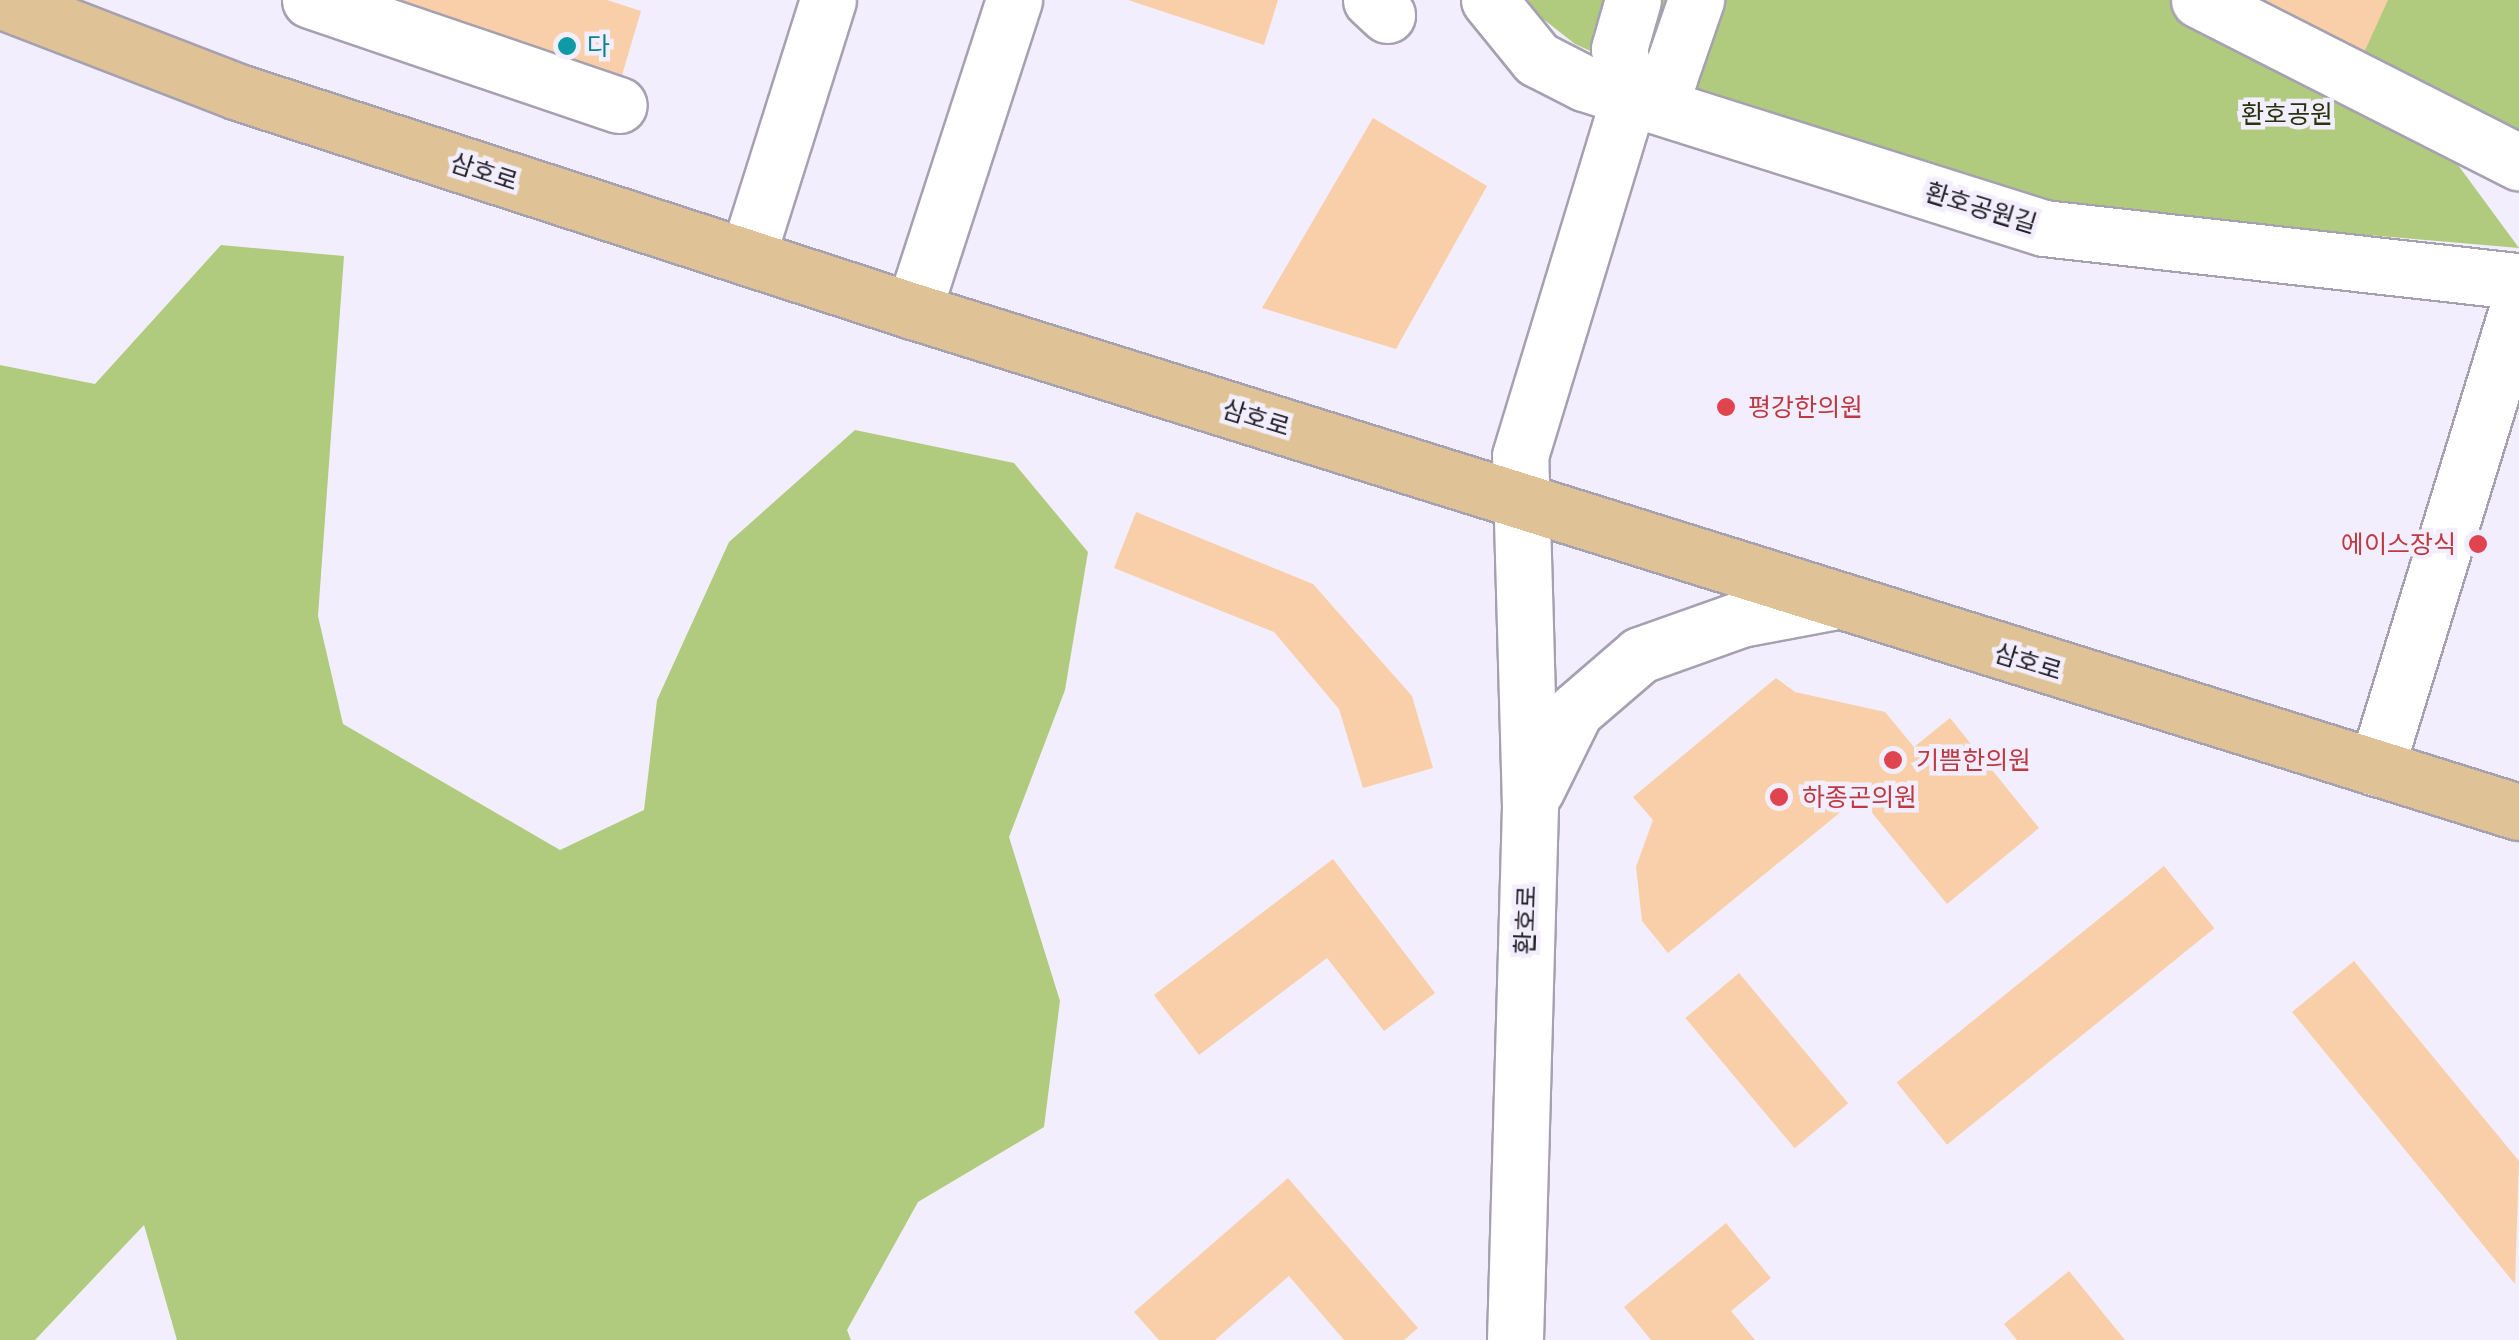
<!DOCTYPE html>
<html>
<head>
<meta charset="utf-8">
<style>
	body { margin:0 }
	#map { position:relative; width:2519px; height:1340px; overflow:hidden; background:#f3eefe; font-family:Ubuntu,"Noto Sans KR",sans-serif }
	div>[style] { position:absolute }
	.green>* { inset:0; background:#b0cb7e }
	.building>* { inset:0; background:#f9cfa9; transform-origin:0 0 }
	.roads { filter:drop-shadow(2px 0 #a6a1b0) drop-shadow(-2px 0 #a6a1b0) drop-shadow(0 2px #a6a1b0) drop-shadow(0 -2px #a6a1b0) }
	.minor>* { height:55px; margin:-27.5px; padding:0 27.5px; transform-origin:27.5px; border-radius:27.5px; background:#fff }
	.major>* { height:55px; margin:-27.5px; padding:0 27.5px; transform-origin:27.5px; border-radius:27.5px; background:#dfc397 }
	.dots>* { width:28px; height:28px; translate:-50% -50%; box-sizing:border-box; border:5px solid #f3eefe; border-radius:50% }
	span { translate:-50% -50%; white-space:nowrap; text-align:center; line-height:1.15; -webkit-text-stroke:9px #f3eefe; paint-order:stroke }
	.culture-label { font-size:25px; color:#0d838f }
	.left { translate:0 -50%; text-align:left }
	.park-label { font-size:25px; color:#28330f }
	.street-label { font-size:25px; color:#232127 }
	.health-label { font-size:25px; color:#be3a42 }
	.right { translate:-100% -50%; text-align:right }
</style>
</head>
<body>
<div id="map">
	<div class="green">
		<div style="clip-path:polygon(1519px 0,2519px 0,2519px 155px,2400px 86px,2519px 248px,2067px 209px,1693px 98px,1575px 44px)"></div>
		<div style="clip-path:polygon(221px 245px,344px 256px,318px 616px,343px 724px,560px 850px,644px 810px,657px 700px,729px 542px,855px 430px,1014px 463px,1088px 552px,1065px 690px,1009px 837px,1060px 1001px,1044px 1127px,918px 1202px,847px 1330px,851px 1340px,177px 1340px,144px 1225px,35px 1340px,0 1340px,0 365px,95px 384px)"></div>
	</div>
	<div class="building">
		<div style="clip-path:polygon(357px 0,607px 0,641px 11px,620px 82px)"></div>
		<div style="clip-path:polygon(1128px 0,1278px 0,1264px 45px)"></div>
		<div style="clip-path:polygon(2242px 0,2388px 0,2362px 57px)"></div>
		<div style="clip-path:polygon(1373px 118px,1487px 186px,1396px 349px,1262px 308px)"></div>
		<div style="clip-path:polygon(1136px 512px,1313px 584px,1412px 696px,1433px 768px,1363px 788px,1339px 709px,1274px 632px,1114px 568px)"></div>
		<div style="clip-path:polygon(1776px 678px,1795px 692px,1885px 712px,1914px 747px,1950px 718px,2039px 828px,1947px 904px,1859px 797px,1668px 953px,1642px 921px,1636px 867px,1653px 820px,1633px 797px)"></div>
		<div style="clip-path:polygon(1333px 859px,1435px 993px,1384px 1031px,1327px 958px,1199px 1055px,1154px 995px)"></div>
		<div style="left:2164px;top:866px;width:80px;height:344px;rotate:51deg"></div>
		<div style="clip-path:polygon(2354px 961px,2519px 1161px,2515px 1284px,2292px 1012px)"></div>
		<div style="left:1739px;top:973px;width:170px;height:70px;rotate:50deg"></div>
		<div style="clip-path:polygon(1288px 1178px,1418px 1328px,1404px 1340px,1344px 1340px,1289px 1276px,1215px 1340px,1159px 1340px,1134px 1312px)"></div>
		<div style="clip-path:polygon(1726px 1223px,1771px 1278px,1731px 1311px,1755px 1340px,1651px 1340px,1624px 1307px)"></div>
		<div style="clip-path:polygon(2069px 1271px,2125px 1340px,2017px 1340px,2004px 1324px)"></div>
	</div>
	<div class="roads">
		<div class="minor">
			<div style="left:310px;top:0;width:326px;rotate:18.8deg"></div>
			<div style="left:1371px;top:0;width:22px;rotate:43deg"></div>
			<div style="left:1489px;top:0;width:76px;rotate:50.9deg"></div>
			<div style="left:1537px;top:59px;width:53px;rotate:27.1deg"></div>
			<div style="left:1584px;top:83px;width:482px;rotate:17.5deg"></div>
			<div style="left:2044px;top:228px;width:478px;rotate:6.4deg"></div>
			<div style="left:2199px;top:0;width:359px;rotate:26.9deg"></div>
			<div style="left:1629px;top:98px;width:45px;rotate:-26.6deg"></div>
			<div style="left:1669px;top:78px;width:83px;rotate:-70.9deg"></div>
			<div style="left:747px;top:257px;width:269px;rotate:-72.5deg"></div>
			<div style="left:913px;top:311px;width:327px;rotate:-72deg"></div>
			<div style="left:2376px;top:768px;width:487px;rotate:-72.9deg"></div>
			<div style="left:1536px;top:790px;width:88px;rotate:-63.7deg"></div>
			<div style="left:1575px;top:711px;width:86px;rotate:-40.7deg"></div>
			<div style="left:1640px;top:655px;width:107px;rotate:-19.6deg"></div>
			<div style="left:1741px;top:619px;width:92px;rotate:-10.7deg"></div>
			<div style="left:1515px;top:1340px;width:534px;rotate:-88.39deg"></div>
			<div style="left:1530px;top:806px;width:350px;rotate:-91.6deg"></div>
			<div style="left:1520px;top:456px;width:374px;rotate:-73.1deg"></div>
			<div style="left:1629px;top:98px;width:50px;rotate:-101.5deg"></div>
			<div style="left:1619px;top:49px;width:51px;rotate:-74.1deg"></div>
		</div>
		<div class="major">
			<div style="left:0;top:0;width:255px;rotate:21.1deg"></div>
			<div style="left:238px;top:92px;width:710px;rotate:17.98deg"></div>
			<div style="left:913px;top:311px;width:1682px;rotate:17.33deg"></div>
		</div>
	</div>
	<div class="dots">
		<div style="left:567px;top:46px;background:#0f9aa8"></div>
		<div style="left:1726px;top:407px;background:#e0444e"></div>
		<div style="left:2478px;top:544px;background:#e0444e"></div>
		<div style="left:1893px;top:760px;background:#e0444e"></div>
		<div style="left:1779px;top:797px;background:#e0444e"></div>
	</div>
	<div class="culture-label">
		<span class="left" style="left:587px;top:46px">다</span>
	</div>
	<div class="park-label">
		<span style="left:2287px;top:114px">환호공원</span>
	</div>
	<div class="street-label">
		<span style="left:484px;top:172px;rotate:18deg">삼호로</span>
		<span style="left:1981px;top:208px;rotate:17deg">환호공원길</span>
		<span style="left:1256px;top:418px;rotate:17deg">삼호로</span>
		<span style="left:2028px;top:662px;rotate:17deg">삼호로</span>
		<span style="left:1526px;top:920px;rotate:-88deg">환호로</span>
	</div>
	<div class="health-label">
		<span class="left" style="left:1748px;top:407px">평강한의원</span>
		<span class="right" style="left:2456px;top:544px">에이스장식</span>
		<span class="left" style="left:1916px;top:760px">기쁨한의원</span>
		<span class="left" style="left:1802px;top:797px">하종곤의원</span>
	</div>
</div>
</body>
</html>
